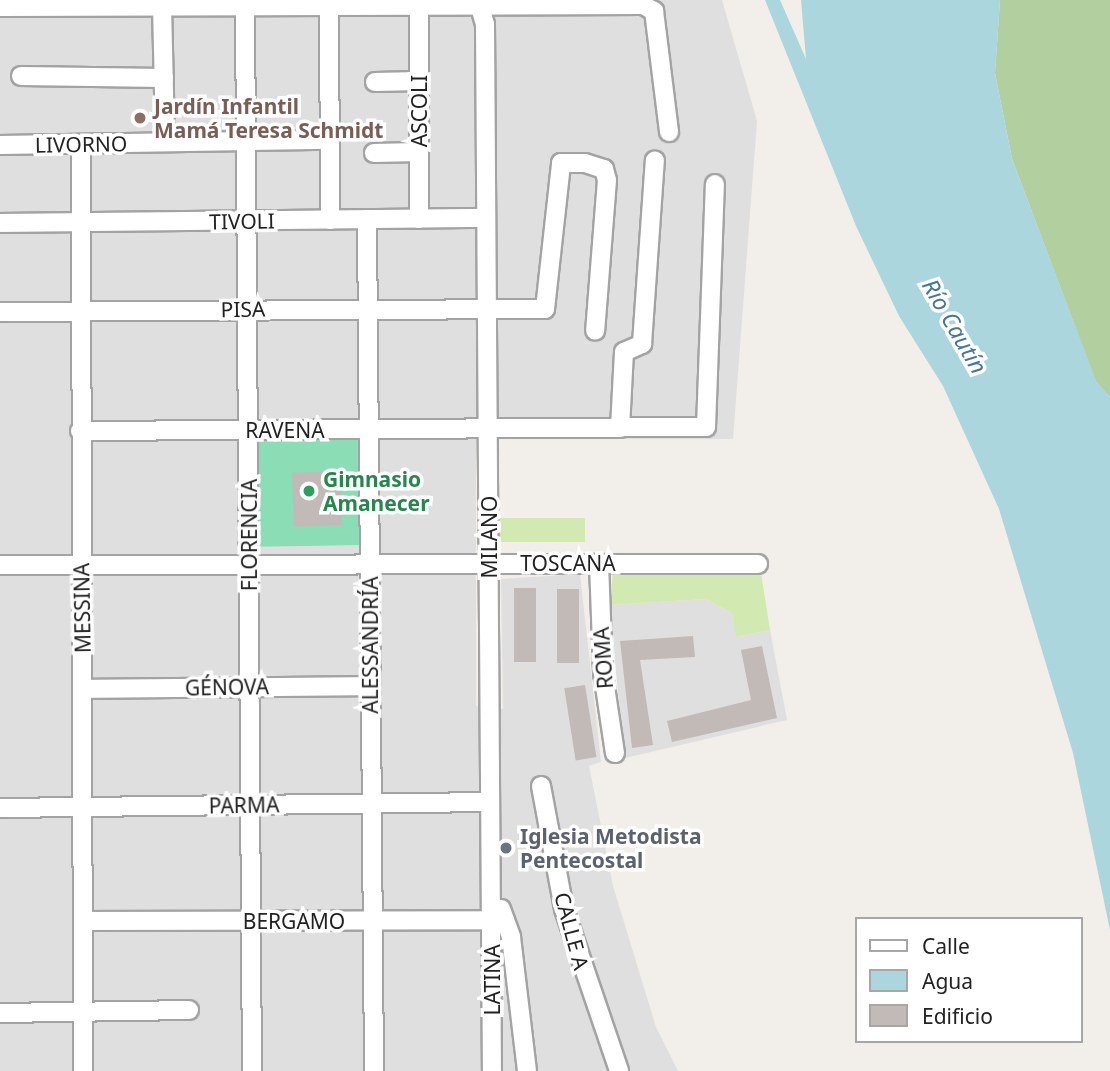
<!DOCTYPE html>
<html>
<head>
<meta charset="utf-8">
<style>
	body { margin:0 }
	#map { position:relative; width:1110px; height:1071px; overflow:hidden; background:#f2eee9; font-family:"Noto Sans",sans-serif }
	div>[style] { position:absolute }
	.residential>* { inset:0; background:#e0dfdf }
	.grass>* { inset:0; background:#d2e9b2; transform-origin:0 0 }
	.forest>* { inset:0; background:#b2cfa0 }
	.pitch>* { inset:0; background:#8bddb6; transform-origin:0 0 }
	.water>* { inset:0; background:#acd6dd }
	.building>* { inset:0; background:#c2bab6; transform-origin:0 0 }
	.roads { filter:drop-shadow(2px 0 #a3a3a3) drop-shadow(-2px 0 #a3a3a3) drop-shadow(0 2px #a3a3a3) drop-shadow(0 -2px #a3a3a3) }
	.minor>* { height:18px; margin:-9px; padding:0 9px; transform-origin:9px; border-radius:9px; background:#fff }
	.dots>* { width:19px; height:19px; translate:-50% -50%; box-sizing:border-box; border:4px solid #fff; border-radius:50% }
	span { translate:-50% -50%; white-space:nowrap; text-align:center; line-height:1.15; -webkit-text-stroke:7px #fff; paint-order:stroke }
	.education-label { font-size:21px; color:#785e54; font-weight:700 }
	.left { translate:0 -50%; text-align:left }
	.street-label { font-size:21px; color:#222 }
	.leisure-label { font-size:21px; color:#27864d; font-weight:700 }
	.worship-label { font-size:21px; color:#5b616d; font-weight:700 }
	.water-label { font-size:23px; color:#477697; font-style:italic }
	.legend { position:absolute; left:855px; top:917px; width:228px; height:126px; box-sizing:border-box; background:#fff; border:2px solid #a7a7a7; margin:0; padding:9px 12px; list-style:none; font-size:21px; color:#222 }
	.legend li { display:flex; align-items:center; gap:14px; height:35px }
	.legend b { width:35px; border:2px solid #a7a7a7 }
</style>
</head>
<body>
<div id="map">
	<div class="residential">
		<div style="clip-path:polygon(0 0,722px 0,757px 121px,733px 439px,476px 439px,476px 706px,503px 709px,501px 579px,580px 574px,601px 762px,589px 766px,613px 886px,656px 1027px,678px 1071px,0 1071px)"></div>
		<div style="clip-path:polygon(706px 599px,732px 613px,737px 637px,770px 630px,787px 720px,625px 758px,609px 605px)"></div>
	</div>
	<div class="grass">
		<div style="left:492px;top:518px;width:93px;height:24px"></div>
		<div style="clip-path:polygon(761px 573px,770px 630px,736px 637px,732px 613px,706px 599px,609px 605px,613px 574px)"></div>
	</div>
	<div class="forest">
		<div style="clip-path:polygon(1000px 0,1110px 0,1110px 397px,1096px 382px,1012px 159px,995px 73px)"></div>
	</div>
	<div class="pitch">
		<div style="left:361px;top:436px;width:109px;height:105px;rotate:89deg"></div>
	</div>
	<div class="water">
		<div style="clip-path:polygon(765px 0,780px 0,806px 59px,801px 0,1000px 0,995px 73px,1012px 159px,1096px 381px,1110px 397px,1110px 930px,1073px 753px,999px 509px,943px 386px,899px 316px,856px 226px)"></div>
	</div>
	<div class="building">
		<div style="left:340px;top:471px;width:54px;height:48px;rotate:88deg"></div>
		<div style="left:536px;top:588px;width:74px;height:22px;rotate:90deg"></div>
		<div style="left:557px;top:589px;width:22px;height:74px"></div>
		<div style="clip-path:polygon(693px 636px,695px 657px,640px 660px,653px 745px,632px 748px,620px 641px)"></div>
		<div style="clip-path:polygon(762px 646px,777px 718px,672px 742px,667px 721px,751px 700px,741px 650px)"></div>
		<div style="left:585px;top:685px;width:73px;height:21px;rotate:81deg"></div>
	</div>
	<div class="roads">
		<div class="minor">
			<div style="left:245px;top:0;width:1071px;rotate:89.63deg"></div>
			<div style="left:478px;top:0;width:25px;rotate:74deg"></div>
			<div style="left:485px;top:24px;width:1047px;rotate:89.62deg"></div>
			<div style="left:329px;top:3px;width:217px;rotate:89.7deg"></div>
			<div style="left:162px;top:5px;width:137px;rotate:88.7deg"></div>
			<div style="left:0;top:7px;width:643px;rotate:-0.18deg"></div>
			<div style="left:643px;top:5px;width:13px;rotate:29deg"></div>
			<div style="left:654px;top:11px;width:122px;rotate:82.9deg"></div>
			<div style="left:21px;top:76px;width:143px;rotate:0.8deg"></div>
			<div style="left:375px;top:82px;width:44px;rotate:-1.3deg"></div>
			<div style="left:0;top:145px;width:329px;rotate:-0.9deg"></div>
			<div style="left:81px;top:145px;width:926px;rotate:89.88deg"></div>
			<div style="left:374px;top:153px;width:45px;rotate:-1.3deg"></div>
			<div style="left:367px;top:219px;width:852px;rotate:89.53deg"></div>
			<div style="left:419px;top:219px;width:216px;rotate:-90deg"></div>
			<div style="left:0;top:223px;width:485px;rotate:-0.6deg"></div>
			<div style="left:0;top:312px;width:545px;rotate:-0.32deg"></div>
			<div style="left:545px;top:309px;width:147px;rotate:-83.7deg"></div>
			<div style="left:561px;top:163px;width:24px"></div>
			<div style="left:585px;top:163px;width:20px;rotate:18deg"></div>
			<div style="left:604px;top:169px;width:11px;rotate:75deg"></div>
			<div style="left:607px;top:180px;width:151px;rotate:94.5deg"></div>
			<div style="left:620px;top:428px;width:76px;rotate:-87deg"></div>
			<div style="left:624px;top:352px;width:20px;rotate:-24deg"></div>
			<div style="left:642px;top:344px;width:184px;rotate:-86deg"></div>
			<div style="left:80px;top:431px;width:626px;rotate:-0.37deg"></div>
			<div style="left:706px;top:427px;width:243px;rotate:-87.9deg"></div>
			<div style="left:599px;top:563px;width:110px;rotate:87.9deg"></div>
			<div style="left:603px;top:673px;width:81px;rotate:81.5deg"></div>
			<div style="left:0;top:565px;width:758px;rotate:-0.08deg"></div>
			<div style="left:83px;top:689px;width:288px;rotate:-0.6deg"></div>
			<div style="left:541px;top:786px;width:125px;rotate:79.4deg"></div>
			<div style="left:564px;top:909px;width:171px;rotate:71.2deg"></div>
			<div style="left:0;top:808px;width:488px;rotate:-0.7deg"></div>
			<div style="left:501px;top:909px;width:30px;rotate:70deg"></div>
			<div style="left:511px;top:937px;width:135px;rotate:83.2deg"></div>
			<div style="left:84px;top:921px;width:421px;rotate:-0.1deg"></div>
			<div style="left:0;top:1013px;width:189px;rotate:-0.9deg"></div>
		</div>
	</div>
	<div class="dots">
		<div style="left:140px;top:118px;background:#8d6e63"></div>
		<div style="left:309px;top:491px;background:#2e9e5b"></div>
		<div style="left:506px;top:848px;background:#6b7280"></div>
	</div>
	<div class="education-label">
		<span class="left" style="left:154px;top:118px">Jardín Infantil<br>Mamá Teresa Schmidt</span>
	</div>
	<div class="street-label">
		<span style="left:419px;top:111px;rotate:-90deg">ASCOLI</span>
		<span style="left:81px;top:144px;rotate:-1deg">LIVORNO</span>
		<span style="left:242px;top:221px;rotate:-1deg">TIVOLI</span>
		<span style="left:243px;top:309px;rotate:-1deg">PISA</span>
		<span style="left:285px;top:430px">RAVENA</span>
		<span style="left:249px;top:535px;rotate:-90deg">FLORENCIA</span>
		<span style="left:489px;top:537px;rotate:-90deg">MILANO</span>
		<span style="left:568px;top:563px">TOSCANA</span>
		<span style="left:82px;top:608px;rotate:-91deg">MESSINA</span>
		<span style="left:370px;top:645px;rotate:-90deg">ALESSANDRÍA</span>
		<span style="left:603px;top:658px;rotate:-94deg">ROMA</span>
		<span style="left:227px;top:687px;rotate:-1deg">GÉNOVA</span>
		<span style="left:244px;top:805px;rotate:-1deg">PARMA</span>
		<span style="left:294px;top:921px">BERGAMO</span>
		<span style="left:572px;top:931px;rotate:75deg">CALLE A</span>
		<span style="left:492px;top:980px;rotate:-90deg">LATINA</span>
	</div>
	<div class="leisure-label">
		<span class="left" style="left:323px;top:491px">Gimnasio<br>Amanecer</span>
	</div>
	<div class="worship-label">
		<span class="left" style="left:520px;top:848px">Iglesia Metodista<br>Pentecostal</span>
	</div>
	<div class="water-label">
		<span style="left:955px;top:326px;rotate:60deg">Río Cautín</span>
	</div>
	<ul class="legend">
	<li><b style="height:9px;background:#fff"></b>Calle</li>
	<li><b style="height:19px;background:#acd6dd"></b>Agua</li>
	<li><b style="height:19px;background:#c2bab6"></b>Edificio</li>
	</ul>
</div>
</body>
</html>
